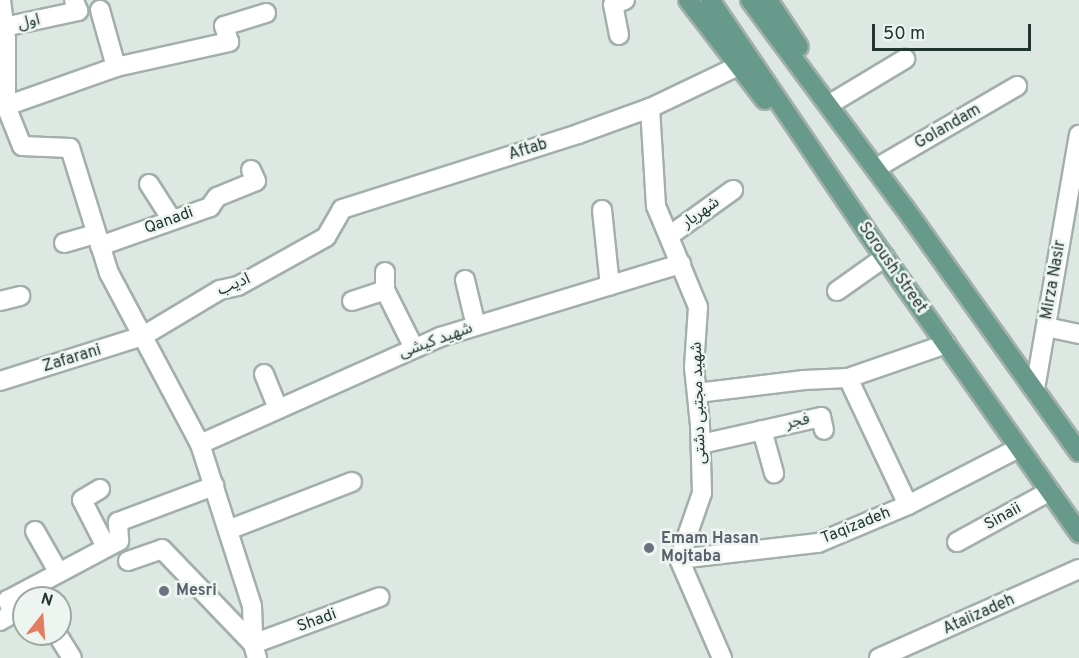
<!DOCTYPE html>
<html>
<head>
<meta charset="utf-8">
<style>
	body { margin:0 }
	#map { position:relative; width:1079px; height:658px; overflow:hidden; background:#dee8e3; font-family:Overpass,"Noto Sans Arabic",sans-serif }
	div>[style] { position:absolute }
	.roads { filter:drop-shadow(2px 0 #a2afaa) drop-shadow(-2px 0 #a2afaa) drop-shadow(0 2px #a2afaa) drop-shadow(0 -2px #a2afaa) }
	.minor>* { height:18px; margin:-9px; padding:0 9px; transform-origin:9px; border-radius:9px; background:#fff }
	.primary>* { height:18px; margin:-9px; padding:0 9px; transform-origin:9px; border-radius:9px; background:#679a8b }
	.dots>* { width:16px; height:16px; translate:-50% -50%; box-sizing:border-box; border:3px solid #eef5f1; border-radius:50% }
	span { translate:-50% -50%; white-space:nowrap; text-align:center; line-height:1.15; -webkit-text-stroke:5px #eef5f1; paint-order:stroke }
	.street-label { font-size:16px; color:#213630 }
	.worship-label { font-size:16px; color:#5b616d; font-weight:700 }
	.left { translate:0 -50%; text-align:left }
	.north { position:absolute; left:12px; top:586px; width:60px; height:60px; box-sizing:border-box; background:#eef5f1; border:2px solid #9ca9a4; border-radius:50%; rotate:17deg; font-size:16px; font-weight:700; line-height:24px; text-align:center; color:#213630 }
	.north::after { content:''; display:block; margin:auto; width:21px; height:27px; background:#e47d60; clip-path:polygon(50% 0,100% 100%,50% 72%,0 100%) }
	.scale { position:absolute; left:872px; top:24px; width:159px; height:27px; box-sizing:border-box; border:3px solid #213630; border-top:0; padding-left:8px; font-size:18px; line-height:21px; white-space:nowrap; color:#213630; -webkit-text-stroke:4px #eef5f1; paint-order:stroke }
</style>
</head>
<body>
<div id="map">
	<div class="roads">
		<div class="minor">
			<div style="left:1px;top:0;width:38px;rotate:83deg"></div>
			<div style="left:6px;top:38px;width:68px;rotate:90deg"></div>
			<div style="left:6px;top:106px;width:43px;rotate:68.2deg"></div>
			<div style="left:22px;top:146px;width:48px;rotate:2.4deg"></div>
			<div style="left:70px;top:148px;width:131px;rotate:72.7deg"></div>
			<div style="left:109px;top:273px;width:194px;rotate:62deg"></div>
			<div style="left:200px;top:444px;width:170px;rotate:72.2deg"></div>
			<div style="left:252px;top:606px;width:38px;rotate:88deg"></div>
			<div style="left:253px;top:644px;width:15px;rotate:74deg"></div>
			<div style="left:100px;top:10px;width:59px;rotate:74.3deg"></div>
			<div style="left:4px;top:27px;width:76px;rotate:-12.2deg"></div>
			<div style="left:78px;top:11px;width:12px;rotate:-110deg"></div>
			<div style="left:619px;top:35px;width:31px;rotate:-101deg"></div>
			<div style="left:613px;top:5px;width:13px;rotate:-23deg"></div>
			<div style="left:835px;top:101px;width:82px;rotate:-31deg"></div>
			<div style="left:6px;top:106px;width:117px;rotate:-19.5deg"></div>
			<div style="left:116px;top:67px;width:116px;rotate:-12.5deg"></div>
			<div style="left:229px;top:42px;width:17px;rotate:-107deg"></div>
			<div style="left:224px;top:26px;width:44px;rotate:-17.2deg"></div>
			<div style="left:650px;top:108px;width:98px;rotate:86.5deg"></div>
			<div style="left:656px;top:206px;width:109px;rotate:67.4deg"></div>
			<div style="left:698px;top:307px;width:60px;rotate:93.8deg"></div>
			<div style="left:694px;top:367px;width:58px;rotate:84.1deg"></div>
			<div style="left:700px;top:425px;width:68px;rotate:88.3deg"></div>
			<div style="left:702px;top:493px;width:70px;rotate:109.2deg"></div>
			<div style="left:679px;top:559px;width:108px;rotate:66.5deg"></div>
			<div style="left:878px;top:167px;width:161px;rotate:-30.2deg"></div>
			<div style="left:149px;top:184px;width:43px;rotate:57.4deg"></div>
			<div style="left:602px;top:210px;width:76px;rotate:84deg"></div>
			<div style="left:669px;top:236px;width:79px;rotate:-35.7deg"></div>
			<div style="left:64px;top:243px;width:33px;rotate:-16deg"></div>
			<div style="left:100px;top:246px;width:117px;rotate:-19.5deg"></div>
			<div style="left:210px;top:207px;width:12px;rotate:-55deg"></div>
			<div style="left:217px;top:197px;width:42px;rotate:-22.3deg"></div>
			<div style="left:256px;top:181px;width:12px;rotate:-114deg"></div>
			<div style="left:385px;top:272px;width:18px;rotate:90deg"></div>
			<div style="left:385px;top:290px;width:65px;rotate:63.4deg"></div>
			<div style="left:465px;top:280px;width:47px;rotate:76.6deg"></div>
			<div style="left:837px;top:291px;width:59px;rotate:-35.3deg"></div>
			<div style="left:0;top:301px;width:21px;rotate:-14deg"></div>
			<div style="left:352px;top:301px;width:35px;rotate:-18deg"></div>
			<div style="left:1046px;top:327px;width:34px;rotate:12deg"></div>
			<div style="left:264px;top:374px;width:37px;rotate:68deg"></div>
			<div style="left:848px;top:378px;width:140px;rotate:64.7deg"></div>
			<div style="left:0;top:381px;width:150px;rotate:-17.5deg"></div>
			<div style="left:143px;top:336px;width:90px;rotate:-30.9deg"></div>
			<div style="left:220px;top:290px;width:18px;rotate:-13deg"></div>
			<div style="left:238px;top:286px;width:101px;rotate:-29.1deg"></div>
			<div style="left:326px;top:237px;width:32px;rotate:-60deg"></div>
			<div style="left:342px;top:209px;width:248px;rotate:-17.6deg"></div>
			<div style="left:578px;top:134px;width:77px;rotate:-19.9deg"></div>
			<div style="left:650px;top:108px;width:98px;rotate:-25.5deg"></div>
			<div style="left:1035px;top:389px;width:258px;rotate:-80.2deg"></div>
			<div style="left:697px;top:393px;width:108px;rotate:-6.9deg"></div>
			<div style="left:804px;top:380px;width:44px;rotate:-2.6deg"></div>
			<div style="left:848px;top:378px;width:104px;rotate:-19.1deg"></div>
			<div style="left:762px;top:430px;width:45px;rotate:74.4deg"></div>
			<div style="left:200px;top:444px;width:263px;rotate:-24deg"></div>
			<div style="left:440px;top:337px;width:252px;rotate:-16.9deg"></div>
			<div style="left:701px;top:444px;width:123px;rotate:-12.7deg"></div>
			<div style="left:821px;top:417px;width:13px;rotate:77deg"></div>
			<div style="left:100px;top:489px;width:21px;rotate:149deg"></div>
			<div style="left:82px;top:500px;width:53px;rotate:62.9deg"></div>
			<div style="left:228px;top:530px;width:133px;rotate:-21.2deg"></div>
			<div style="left:35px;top:531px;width:48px;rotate:60.3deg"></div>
			<div style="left:957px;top:542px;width:106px;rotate:-28.7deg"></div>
			<div style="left:679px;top:559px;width:140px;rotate:-6.6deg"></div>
			<div style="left:818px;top:543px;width:98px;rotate:-22.9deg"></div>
			<div style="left:908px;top:505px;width:125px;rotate:-27.2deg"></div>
			<div style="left:128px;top:561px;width:36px;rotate:-19deg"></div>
			<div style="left:162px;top:549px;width:132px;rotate:46.2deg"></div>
			<div style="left:0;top:621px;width:14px;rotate:-30deg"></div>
			<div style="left:12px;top:614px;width:15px;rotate:-106deg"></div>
			<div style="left:8px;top:600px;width:126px;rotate:-28deg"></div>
			<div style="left:119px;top:541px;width:19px;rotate:-93deg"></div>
			<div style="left:118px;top:522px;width:103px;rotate:-20.6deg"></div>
			<div style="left:57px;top:634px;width:28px;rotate:58deg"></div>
			<div style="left:253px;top:644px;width:135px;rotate:-20.3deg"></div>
			<div style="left:879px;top:658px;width:219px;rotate:-24deg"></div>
		</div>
		<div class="primary">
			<div style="left:688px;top:0;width:126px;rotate:52.4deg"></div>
			<div style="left:710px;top:0;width:284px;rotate:55.9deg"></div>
			<div style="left:869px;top:235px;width:365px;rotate:54.8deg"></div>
			<div style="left:750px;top:0;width:258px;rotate:53.4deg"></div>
			<div style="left:904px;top:207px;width:301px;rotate:54.5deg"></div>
			<div style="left:768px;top:0;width:56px;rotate:56.6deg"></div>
		</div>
	</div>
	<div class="dots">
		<div style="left:649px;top:548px;background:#6b7280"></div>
		<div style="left:164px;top:591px;background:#6b7280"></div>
	</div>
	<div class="street-label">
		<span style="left:29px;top:22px;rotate:-13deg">اول</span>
		<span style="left:948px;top:127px;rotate:-30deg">Golandam</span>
		<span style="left:528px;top:150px;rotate:-17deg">Aftab</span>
		<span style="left:701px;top:213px;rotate:-36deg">شهریار</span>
		<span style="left:169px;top:221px;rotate:-20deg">Qanadi</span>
		<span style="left:892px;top:268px;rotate:55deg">Soroush Street</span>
		<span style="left:1054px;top:280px;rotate:-80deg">Mirza Nasir</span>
		<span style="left:234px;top:285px;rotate:-23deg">ادیب</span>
		<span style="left:436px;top:341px;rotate:-20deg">شهید کیشی</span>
		<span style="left:72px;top:359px;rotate:-17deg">Zafarani</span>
		<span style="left:699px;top:403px;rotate:-92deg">شهید مجتبی دشتی</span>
		<span style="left:798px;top:422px;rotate:-13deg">فجر</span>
		<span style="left:1003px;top:517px;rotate:-29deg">Sinaii</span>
		<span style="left:856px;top:526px;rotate:-22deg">Taqizadeh</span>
		<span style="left:979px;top:615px;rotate:-24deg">Ataiizadeh</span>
		<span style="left:317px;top:621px;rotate:-20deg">Shadi</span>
	</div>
	<div class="worship-label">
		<span class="left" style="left:661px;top:548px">Emam Hasan<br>Mojtaba</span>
		<span class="left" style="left:176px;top:591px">Mesri</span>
	</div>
	<div class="north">N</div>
	<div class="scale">50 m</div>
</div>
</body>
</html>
